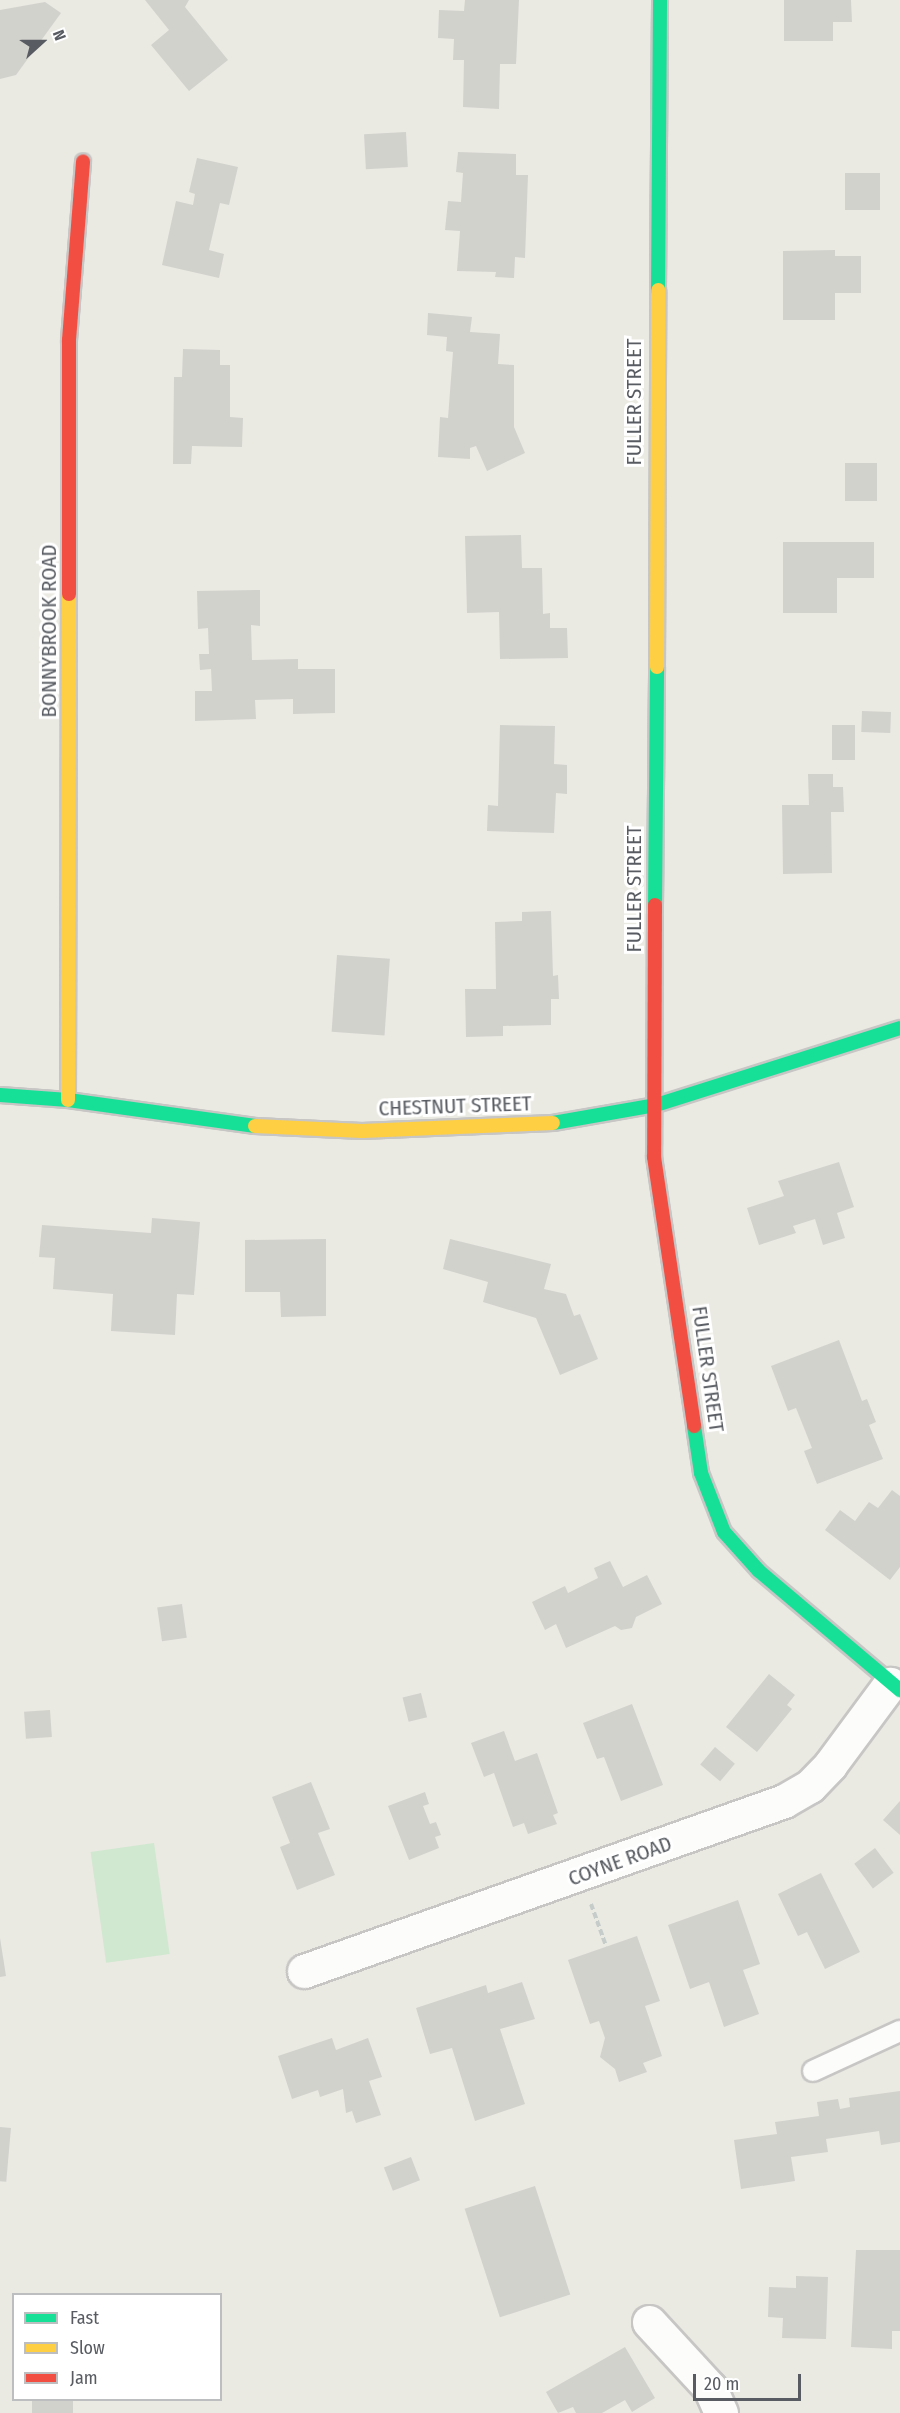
<!DOCTYPE html>
<html>
<head>
<meta charset="utf-8">
<style>
	body { margin:0 }
	#map { position:relative; width:900px; height:2413px; overflow:hidden; background:#eae9e2; font-family:"Fira Sans Condensed",sans-serif }
	div>[style] { position:absolute }
	.green>* { inset:0; background:#cfe8cf; transform-origin:0 0 }
	.building>* { inset:0; background:#d2d2cd; transform-origin:0 0 }
	.path>* { height:4px; margin-top:-2px; transform-origin:0; background:repeating-linear-gradient(90deg,#c5ccca 0 6px,transparent 0 9px) }
	.roads { filter:drop-shadow(2px 0 #c7c6c5) drop-shadow(-2px 0 #c7c6c5) drop-shadow(0 2px #c7c6c5) drop-shadow(0 -2px #c7c6c5) }
	.lane>* { height:20px; margin:-10px; padding:0 10px; transform-origin:10px; border-radius:10px; background:#fcfcfb }
	.street>* { height:33px; margin:-16.5px; padding:0 16.5px; transform-origin:16.5px; border-radius:16.5px; background:#fcfcfb }
	.fast>* { height:14px; margin:-7px; padding:0 7px; transform-origin:7px; border-radius:7px; background:#16e098 }
	.slow>* { height:14px; margin:-7px; padding:0 7px; transform-origin:7px; border-radius:7px; background:#ffcf43 }
	.jam>* { height:14px; margin:-7px; padding:0 7px; transform-origin:7px; border-radius:7px; background:#f24e42 }
	span { translate:-50% -50%; white-space:nowrap; text-align:center; line-height:1.15; -webkit-text-stroke:6px #fff; paint-order:stroke }
	.street-label { font-size:21px; color:#585c62 }
	.legend { position:absolute; left:12px; top:2293px; width:210px; height:108px; box-sizing:border-box; background:#fff; border:2px solid #bcbec0; margin:0; padding:8px 10px; list-style:none; font-size:18px; color:#585c62 }
	.legend li { display:flex; align-items:center; gap:12px; height:30px }
	.legend b { width:30px; border:2px solid #bcbec0 }
	.north { position:absolute; left:12px; top:12px; width:60px; height:60px; -webkit-text-stroke:4px #fff; paint-order:stroke; rotate:69deg; font-size:16px; font-weight:700; line-height:24px; text-align:center; color:#585c62 }
	.north::after { content:''; display:block; margin:auto; width:21px; height:27px; background:#585c62; clip-path:polygon(50% 0,100% 100%,50% 72%,0 100%) }
	.scale { position:absolute; left:693px; top:2374px; width:108px; height:27px; box-sizing:border-box; border:3px solid #585c62; border-top:0; padding-left:8px; font-size:18px; line-height:21px; white-space:nowrap; color:#585c62; -webkit-text-stroke:4px #fff; paint-order:stroke }
</style>
</head>
<body>
<div id="map">
	<div class="green">
		<div style="left:154px;top:1843px;width:112px;height:64px;rotate:82deg"></div>
	</div>
	<div class="building">
		<div style="clip-path:polygon(145px 0,189px 0,185px 7px,228px 60px,189px 91px,151px 45px,169px 30px)"></div>
		<div style="clip-path:polygon(465px 0,519px 0,516px 64px,500px 64px,499px 109px,463px 107px,464px 60px,453px 60px,454px 39px,438px 38px,439px 10px,464px 11px)"></div>
		<div style="clip-path:polygon(784px 0,851px 0,852px 22px,833px 22px,833px 41px,784px 41px)"></div>
		<div style="clip-path:polygon(45px 2px,61px 13px,16px 75px,0 79px,0 10px)"></div>
		<div style="left:406px;top:132px;width:35px;height:42px;rotate:87deg"></div>
		<div style="clip-path:polygon(458px 152px,516px 154px,516px 175px,528px 175px,525px 258px,515px 257px,514px 278px,495px 277px,496px 272px,457px 271px,460px 231px,445px 230px,448px 201px,461px 202px,463px 173px,456px 172px)"></div>
		<div style="clip-path:polygon(197px 158px,238px 167px,229px 205px,220px 203px,209px 250px,224px 254px,219px 278px,162px 265px,176px 201px,193px 205px,195px 194px,189px 192px)"></div>
		<div style="left:845px;top:173px;width:35px;height:37px"></div>
		<div style="clip-path:polygon(835px 250px,835px 256px,861px 256px,861px 293px,835px 293px,835px 320px,783px 320px,783px 251px)"></div>
		<div style="clip-path:polygon(428px 313px,472px 317px,470px 332px,500px 334px,498px 364px,514px 365px,514px 427px,525px 453px,487px 471px,476px 446px,470px 448px,470px 459px,438px 457px,440px 417px,448px 418px,453px 352px,446px 351px,447px 337px,427px 335px)"></div>
		<div style="clip-path:polygon(183px 349px,220px 350px,220px 365px,230px 365px,230px 417px,243px 418px,242px 447px,192px 446px,191px 464px,173px 464px,174px 377px,182px 377px)"></div>
		<div style="left:845px;top:463px;width:32px;height:38px"></div>
		<div style="clip-path:polygon(521px 535px,522px 568px,542px 568px,543px 614px,550px 613px,550px 628px,567px 628px,568px 658px,500px 659px,499px 612px,467px 613px,465px 536px)"></div>
		<div style="clip-path:polygon(783px 542px,874px 542px,874px 578px,837px 578px,837px 613px,783px 613px)"></div>
		<div style="clip-path:polygon(260px 590px,260px 626px,251px 625px,252px 660px,298px 659px,298px 669px,335px 669px,335px 713px,293px 714px,293px 699px,255px 700px,256px 719px,195px 721px,195px 691px,212px 691px,211px 669px,200px 670px,199px 654px,209px 654px,208px 628px,198px 629px,197px 591px)"></div>
		<div style="left:862px;top:711px;width:29px;height:21px;rotate:2deg"></div>
		<div style="clip-path:polygon(500px 725px,555px 726px,554px 764px,567px 765px,567px 794px,556px 793px,554px 833px,487px 831px,488px 805px,498px 806px)"></div>
		<div style="left:832px;top:725px;width:23px;height:35px"></div>
		<div style="clip-path:polygon(808px 774px,833px 774px,833px 787px,843px 787px,844px 812px,831px 812px,832px 873px,783px 874px,782px 805px,809px 805px)"></div>
		<div style="clip-path:polygon(551px 911px,553px 976px,558px 975px,559px 999px,551px 999px,551px 1025px,503px 1026px,503px 1036px,466px 1037px,465px 989px,496px 989px,495px 922px,522px 921px,522px 912px)"></div>
		<div style="left:337px;top:955px;width:53px;height:77px;rotate:4deg"></div>
		<div style="clip-path:polygon(839px 1162px,854px 1207px,837px 1213px,845px 1238px,823px 1245px,815px 1219px,793px 1226px,796px 1233px,759px 1245px,747px 1208px,784px 1196px,778px 1181px)"></div>
		<div style="clip-path:polygon(152px 1218px,200px 1222px,194px 1295px,177px 1294px,175px 1335px,111px 1331px,113px 1294px,53px 1289px,55px 1258px,39px 1257px,42px 1225px,151px 1233px)"></div>
		<div style="clip-path:polygon(326px 1239px,326px 1316px,281px 1317px,280px 1292px,245px 1292px,245px 1240px)"></div>
		<div style="clip-path:polygon(450px 1239px,551px 1264px,544px 1289px,566px 1294px,574px 1316px,580px 1314px,598px 1359px,560px 1375px,536px 1318px,483px 1302px,488px 1282px,443px 1269px)"></div>
		<div style="clip-path:polygon(839px 1340px,862px 1401px,867px 1399px,876px 1422px,869px 1425px,883px 1459px,817px 1484px,804px 1451px,812px 1448px,796px 1408px,788px 1411px,771px 1366px)"></div>
		<div style="clip-path:polygon(892px 1490px,900px 1496px,900px 1567px,890px 1580px,825px 1530px,840px 1510px,855px 1521px,869px 1502px,878px 1508px)"></div>
		<div style="clip-path:polygon(610px 1561px,623px 1587px,647px 1575px,662px 1604px,636px 1617px,632px 1628px,621px 1630px,615px 1626px,566px 1648px,556px 1624px,545px 1630px,532px 1602px,565px 1586px,568px 1593px,598px 1578px,594px 1568px)"></div>
		<div style="left:182px;top:1604px;width:34px;height:25px;rotate:82deg"></div>
		<div style="clip-path:polygon(769px 1674px,795px 1695px,787px 1705px,792px 1709px,757px 1752px,726px 1727px)"></div>
		<div style="left:421px;top:1693px;width:25px;height:19px;rotate:76deg"></div>
		<div style="clip-path:polygon(632px 1704px,663px 1785px,621px 1801px,604px 1757px,597px 1759px,583px 1723px)"></div>
		<div style="left:50px;top:1710px;width:27px;height:26px;rotate:86deg"></div>
		<div style="clip-path:polygon(504px 1731px,515px 1761px,537px 1753px,558px 1813px,553px 1815px,557px 1824px,528px 1834px,524px 1823px,513px 1827px,494px 1773px,484px 1777px,471px 1743px)"></div>
		<div style="left:715px;top:1747px;width:26px;height:23px;rotate:40deg"></div>
		<div style="clip-path:polygon(311px 1782px,330px 1829px,318px 1833px,335px 1875px,297px 1890px,280px 1847px,290px 1843px,272px 1797px)"></div>
		<div style="clip-path:polygon(425px 1792px,429px 1804px,423px 1806px,430px 1824px,436px 1822px,441px 1835px,435px 1837px,439px 1848px,409px 1860px,388px 1806px)"></div>
		<div style="clip-path:polygon(900px 1801px,900px 1835px,883px 1820px)"></div>
		<div style="left:875px;top:1848px;width:31px;height:26px;rotate:53deg"></div>
		<div style="clip-path:polygon(821px 1873px,860px 1952px,825px 1969px,807px 1932px,798px 1936px,778px 1894px)"></div>
		<div style="clip-path:polygon(738px 1900px,760px 1964px,743px 1970px,759px 2014px,724px 2027px,709px 1982px,690px 1989px,668px 1925px)"></div>
		<div style="clip-path:polygon(637px 1936px,660px 2001px,645px 2006px,662px 2056px,643px 2063px,647px 2072px,619px 2082px,615px 2069px,600px 2057px,605px 2038px,599px 2021px,590px 2024px,568px 1960px)"></div>
		<div style="clip-path:polygon(0 1938px,6px 1976px,0 1977px)"></div>
		<div style="clip-path:polygon(522px 1982px,535px 2019px,500px 2029px,525px 2104px,475px 2121px,452px 2048px,430px 2054px,416px 2008px,486px 1985px,488px 1993px)"></div>
		<div style="clip-path:polygon(332px 2038px,336px 2050px,368px 2038px,382px 2077px,369px 2081px,381px 2115px,356px 2123px,352px 2111px,346px 2113px,343px 2089px,320px 2097px,318px 2090px,292px 2099px,278px 2056px)"></div>
		<div style="clip-path:polygon(900px 2091px,900px 2142px,881px 2145px,879px 2131px,826px 2139px,828px 2152px,791px 2157px,795px 2181px,741px 2189px,734px 2140px,777px 2134px,775px 2122px,819px 2116px,817px 2102px,838px 2099px,840px 2109px,850px 2107px,849px 2098px)"></div>
		<div style="left:0;top:2127px;width:11px;height:54px;rotate:5deg"></div>
		<div style="left:411px;top:2157px;width:25px;height:29px;rotate:69deg"></div>
		<div style="left:535px;top:2186px;width:114px;height:74px;rotate:72deg"></div>
		<div style="clip-path:polygon(856px 2250px,900px 2250px,900px 2331px,892px 2331px,892px 2349px,851px 2347px)"></div>
		<div style="clip-path:polygon(796px 2276px,828px 2277px,826px 2339px,782px 2338px,783px 2318px,768px 2317px,769px 2287px,796px 2288px)"></div>
		<div style="clip-path:polygon(625px 2347px,655px 2398px,632px 2412px,625px 2400px,602px 2413px,576px 2413px,573px 2407px,558px 2413px,546px 2392px)"></div>
		<div style="left:32px;top:2400px;width:41px;height:13px"></div>
	</div>
	<div class="path">
		<div style="left:591px;top:1904px;width:45px;rotate:70.3deg"></div>
	</div>
	<div class="roads">
		<div class="lane">
			<div style="left:813px;top:2071px;width:96px;rotate:-24.7deg"></div>
		</div>
		<div class="street">
			<div style="left:304px;top:1971px;width:509px;rotate:-19.5deg"></div>
			<div style="left:784px;top:1801px;width:30px;rotate:-30deg"></div>
			<div style="left:810px;top:1786px;width:29px;rotate:-46deg"></div>
			<div style="left:830px;top:1765px;width:101px;rotate:-53.5deg"></div>
			<div style="left:649px;top:2322px;width:90px;rotate:47.3deg"></div>
			<div style="left:710px;top:2388px;width:27px;rotate:66deg"></div>
		</div>
		<div class="fast">
			<div style="left:658px;top:290px;width:290px;rotate:-89.6deg"></div>
			<div style="left:655px;top:905px;width:238px;rotate:-89.5deg"></div>
			<div style="left:0;top:1095px;width:68px;rotate:4.2deg"></div>
			<div style="left:68px;top:1100px;width:189px;rotate:7.9deg"></div>
			<div style="left:553px;top:1123px;width:105px;rotate:-9.9deg"></div>
			<div style="left:656px;top:1105px;width:256px;rotate:-17.5deg"></div>
			<div style="left:694px;top:1426px;width:48px;rotate:81.5deg"></div>
			<div style="left:701px;top:1473px;width:63px;rotate:68.7deg"></div>
			<div style="left:724px;top:1532px;width:52px;rotate:48.1deg"></div>
			<div style="left:759px;top:1571px;width:185px;rotate:40.2deg"></div>
		</div>
		<div class="slow">
			<div style="left:657px;top:667px;width:377px;rotate:-89.8deg"></div>
			<div style="left:68px;top:1100px;width:506px;rotate:-89.89deg"></div>
			<div style="left:255px;top:1126px;width:107px;rotate:2.7deg"></div>
			<div style="left:362px;top:1131px;width:191px;rotate:-2.4deg"></div>
		</div>
		<div class="jam">
			<div style="left:69px;top:594px;width:254px;rotate:-90deg"></div>
			<div style="left:69px;top:340px;width:179px;rotate:-85.5deg"></div>
			<div style="left:655px;top:905px;width:252px;rotate:90.2deg"></div>
			<div style="left:654px;top:1157px;width:272px;rotate:81.5deg"></div>
		</div>
	</div>
	<div class="street-label">
		<span style="left:634px;top:402px;rotate:-90deg">FULLER STREET</span>
		<span style="left:49px;top:631px;rotate:-90deg">BONNYBROOK ROAD</span>
		<span style="left:634px;top:889px;rotate:-90deg">FULLER STREET</span>
		<span style="left:455px;top:1106px;rotate:-2deg">CHESTNUT STREET</span>
		<span style="left:708px;top:1369px;rotate:82deg">FULLER STREET</span>
		<span style="left:620px;top:1861px;rotate:-20deg">COYNE ROAD</span>
	</div>
	<ul class="legend">
	<li><b style="height:8px;background:#16e098"></b>Fast</li>
	<li><b style="height:8px;background:#ffcf43"></b>Slow</li>
	<li><b style="height:8px;background:#f24e42"></b>Jam</li>
	</ul>
	<div class="north">N</div>
	<div class="scale">20 m</div>
</div>
</body>
</html>
